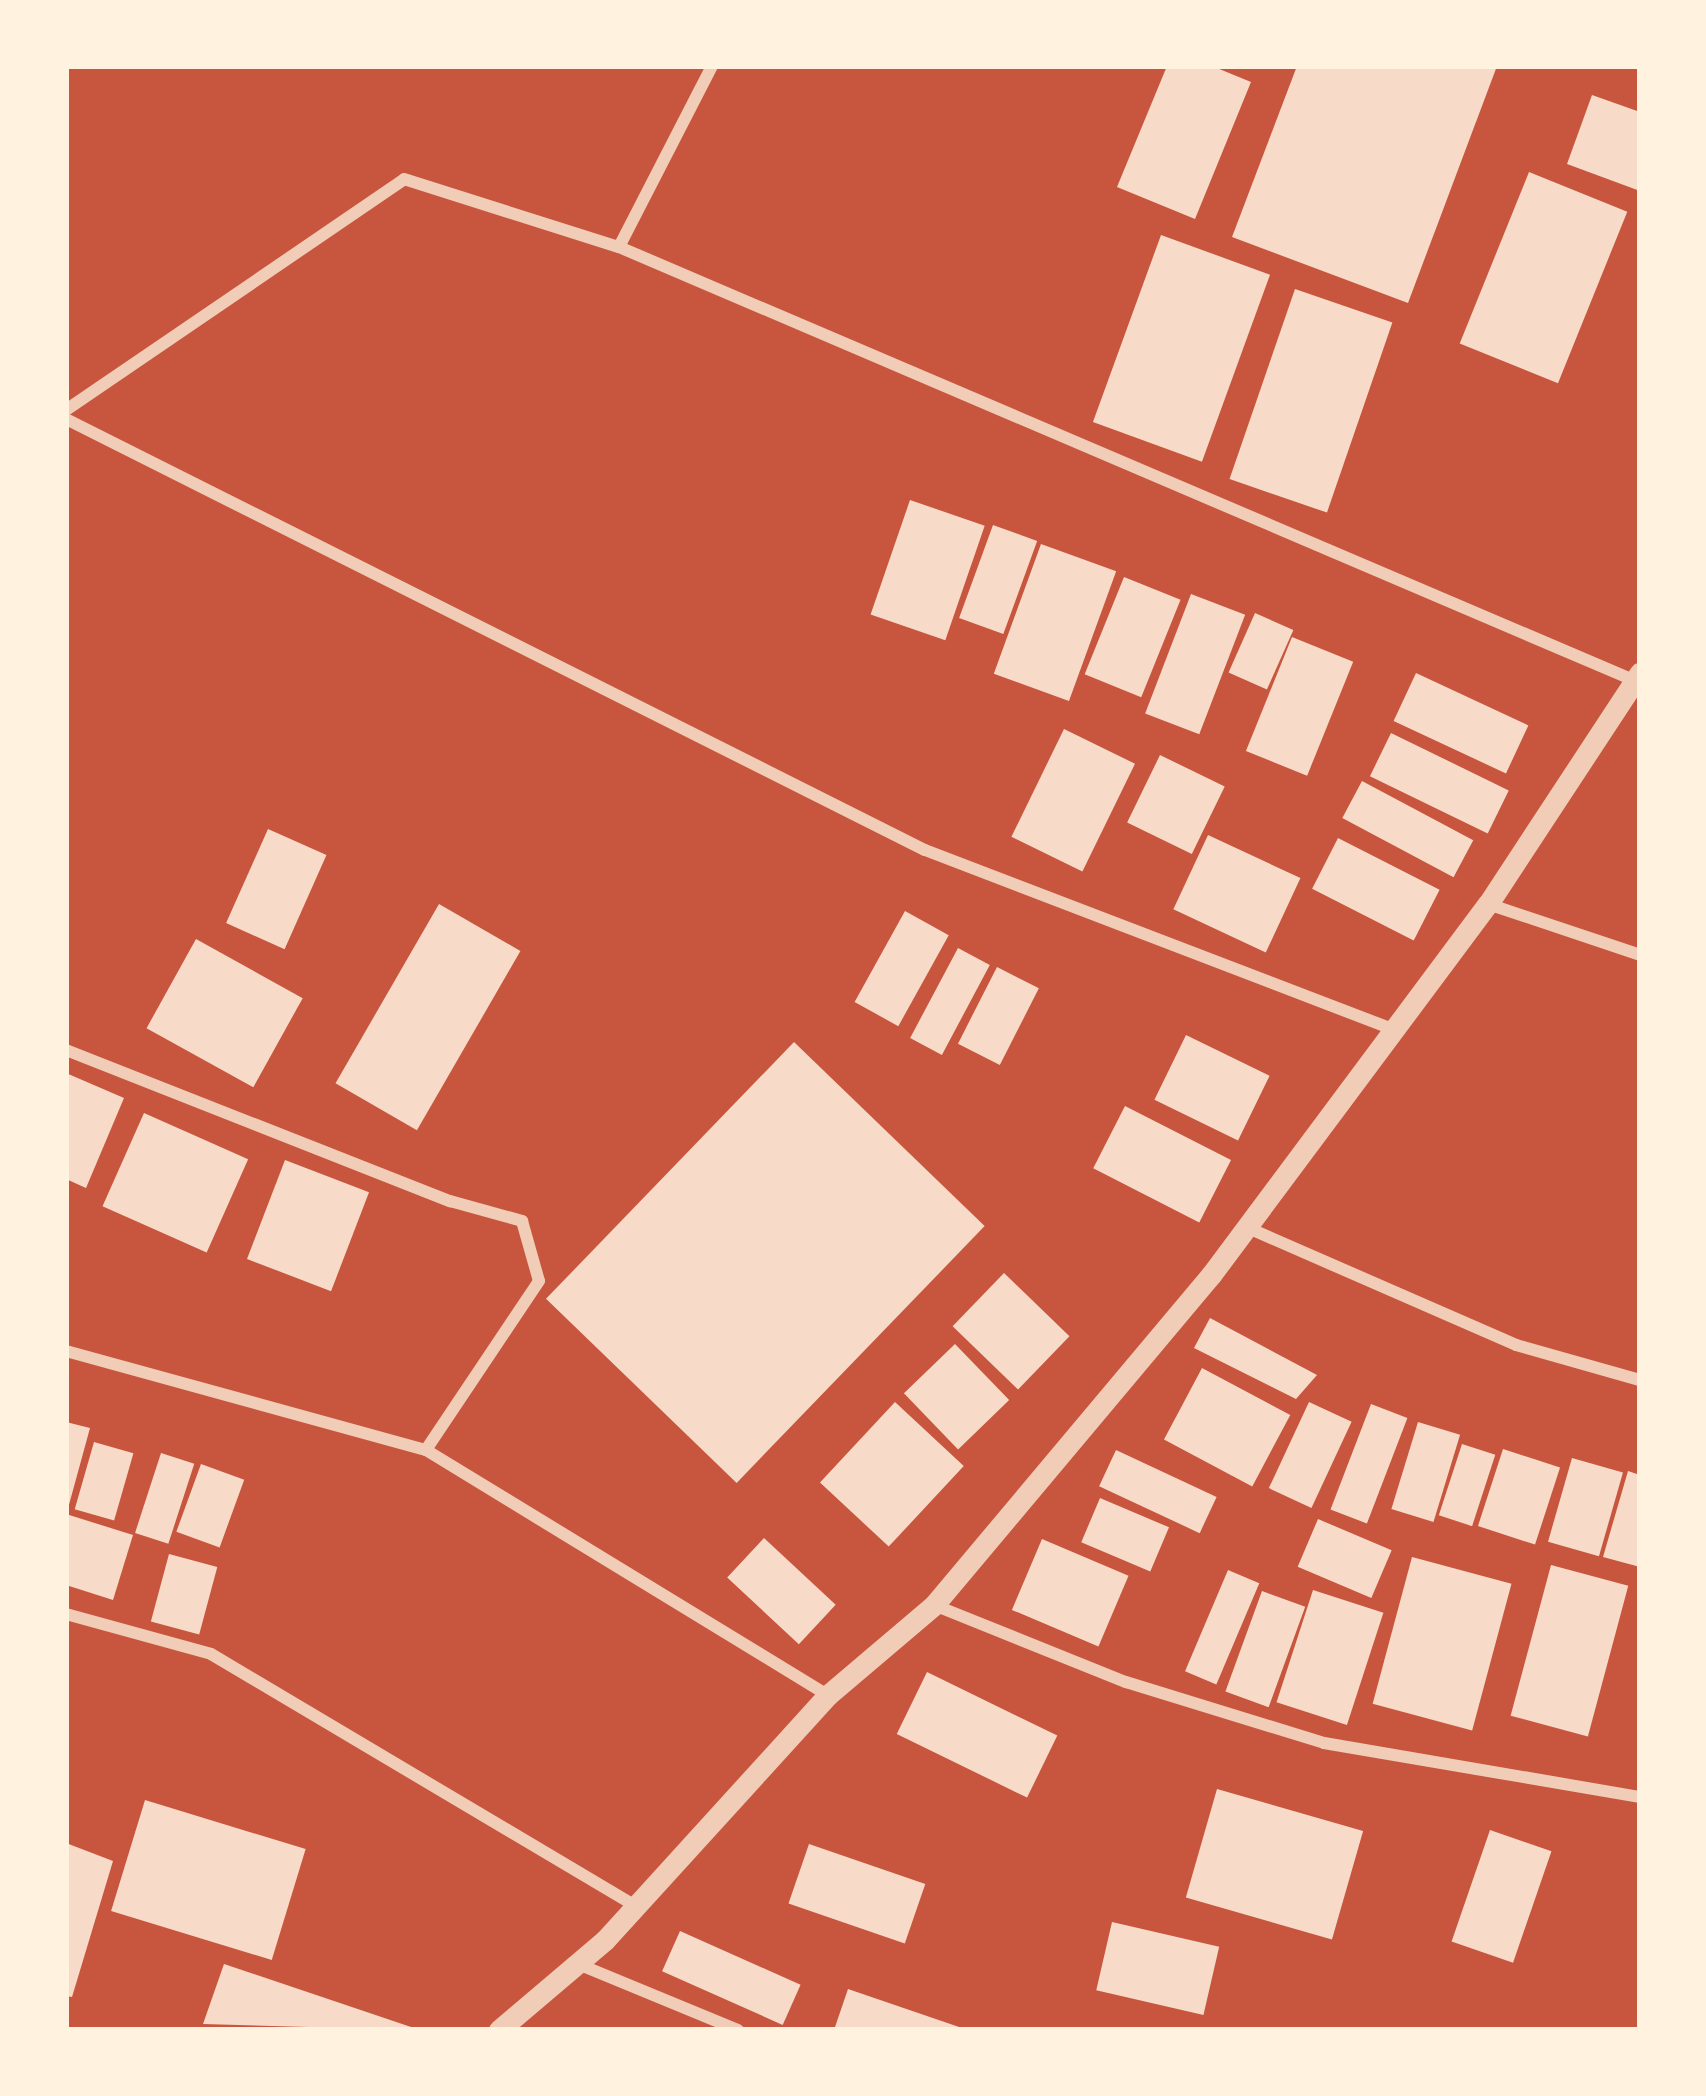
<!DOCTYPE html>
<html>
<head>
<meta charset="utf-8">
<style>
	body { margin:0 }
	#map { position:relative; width:1706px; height:2096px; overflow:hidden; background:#c8553d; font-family:"Titillium Web",sans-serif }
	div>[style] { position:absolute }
	.building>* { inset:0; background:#f7dbc8; transform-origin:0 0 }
	.minor>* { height:12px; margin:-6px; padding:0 6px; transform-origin:6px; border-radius:6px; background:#f1ccb7 }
	.tertiary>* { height:21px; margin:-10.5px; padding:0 10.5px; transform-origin:10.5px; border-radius:10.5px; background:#f1ccb7 }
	span { translate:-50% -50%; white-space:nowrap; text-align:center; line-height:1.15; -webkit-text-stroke:10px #fff3e0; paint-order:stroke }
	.frame { position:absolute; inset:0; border:69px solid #fff3e0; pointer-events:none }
</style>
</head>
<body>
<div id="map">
	<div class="building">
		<div style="clip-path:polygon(1167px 66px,1212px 66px,1251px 82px,1195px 219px,1117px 187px)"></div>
		<div style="clip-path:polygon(1297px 66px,1497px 66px,1408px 303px,1232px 237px)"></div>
		<div style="clip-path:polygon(1592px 95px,1640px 112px,1640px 191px,1567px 164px)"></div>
		<div style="left:1529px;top:172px;width:106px;height:185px;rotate:22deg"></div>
		<div style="left:1161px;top:235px;width:116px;height:199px;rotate:20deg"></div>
		<div style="left:1295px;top:289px;width:103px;height:201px;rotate:19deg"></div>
		<div style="left:910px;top:500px;width:79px;height:121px;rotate:19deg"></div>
		<div style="left:993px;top:525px;width:47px;height:99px;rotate:20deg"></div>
		<div style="left:1041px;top:544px;width:80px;height:138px;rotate:20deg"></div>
		<div style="left:1124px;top:577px;width:61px;height:105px;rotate:22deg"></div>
		<div style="left:1191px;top:594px;width:58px;height:128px;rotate:21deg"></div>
		<div style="left:1255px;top:613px;width:42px;height:65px;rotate:24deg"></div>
		<div style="left:1292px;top:637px;width:66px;height:123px;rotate:22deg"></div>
		<div style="left:1416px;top:673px;width:124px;height:53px;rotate:25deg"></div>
		<div style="left:1064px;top:729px;width:79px;height:120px;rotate:26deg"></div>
		<div style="left:1391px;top:733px;width:131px;height:48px;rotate:26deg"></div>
		<div style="left:1160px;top:755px;width:72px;height:75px;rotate:26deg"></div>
		<div style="left:1362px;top:781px;width:126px;height:42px;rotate:28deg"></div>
		<div style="left:268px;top:829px;width:64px;height:103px;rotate:24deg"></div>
		<div style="left:1208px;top:835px;width:102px;height:82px;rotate:25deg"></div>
		<div style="left:1338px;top:838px;width:114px;height:57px;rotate:27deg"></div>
		<div style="left:439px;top:904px;width:94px;height:207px;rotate:30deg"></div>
		<div style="left:905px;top:911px;width:50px;height:104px;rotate:29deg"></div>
		<div style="left:196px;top:939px;width:122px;height:102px;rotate:29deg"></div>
		<div style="left:958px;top:948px;width:36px;height:102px;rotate:28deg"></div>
		<div style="left:997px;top:967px;width:47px;height:86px;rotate:27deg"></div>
		<div style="left:1186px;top:1035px;width:93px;height:72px;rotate:26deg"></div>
		<div style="left:794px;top:1042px;width:265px;height:357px;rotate:44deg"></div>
		<div style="clip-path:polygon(66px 1073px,124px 1098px,86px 1188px,66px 1179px)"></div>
		<div style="left:1125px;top:1106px;width:119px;height:70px;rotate:27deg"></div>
		<div style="left:144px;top:1113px;width:114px;height:102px;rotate:24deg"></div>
		<div style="left:285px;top:1160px;width:90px;height:106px;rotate:21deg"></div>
		<div style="left:1004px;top:1273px;width:91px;height:74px;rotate:44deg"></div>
		<div style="clip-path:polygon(1210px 1318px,1317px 1375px,1296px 1399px,1194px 1348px)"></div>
		<div style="left:955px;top:1344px;width:78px;height:71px;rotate:46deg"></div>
		<div style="left:1202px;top:1368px;width:100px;height:81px;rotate:28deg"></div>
		<div style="left:895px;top:1402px;width:94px;height:110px;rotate:43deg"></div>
		<div style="left:1309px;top:1402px;width:47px;height:95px;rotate:25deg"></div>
		<div style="left:1371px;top:1404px;width:39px;height:113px;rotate:21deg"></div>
		<div style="clip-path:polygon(66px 1422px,90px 1428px,67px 1512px,66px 1512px)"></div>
		<div style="left:1418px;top:1422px;width:44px;height:91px;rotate:17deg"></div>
		<div style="left:94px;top:1442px;width:41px;height:70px;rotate:16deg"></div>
		<div style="left:1462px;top:1444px;width:35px;height:75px;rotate:18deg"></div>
		<div style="left:1503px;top:1449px;width:60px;height:81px;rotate:18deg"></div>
		<div style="left:1116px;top:1450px;width:111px;height:40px;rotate:25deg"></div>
		<div style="left:161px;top:1453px;width:35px;height:84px;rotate:18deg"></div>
		<div style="left:1572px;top:1458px;width:53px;height:87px;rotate:16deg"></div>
		<div style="left:201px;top:1464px;width:46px;height:72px;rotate:20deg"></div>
		<div style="clip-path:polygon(1628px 1471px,1640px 1475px,1640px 1567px,1603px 1557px)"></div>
		<div style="left:1100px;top:1498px;width:75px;height:48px;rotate:23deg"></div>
		<div style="clip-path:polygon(66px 1514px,133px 1535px,113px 1600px,66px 1585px)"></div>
		<div style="left:1318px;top:1519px;width:80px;height:52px;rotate:23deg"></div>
		<div style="left:764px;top:1538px;width:98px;height:54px;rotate:43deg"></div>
		<div style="left:1042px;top:1539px;width:94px;height:77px;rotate:23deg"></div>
		<div style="left:169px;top:1554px;width:50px;height:70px;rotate:15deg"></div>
		<div style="left:1412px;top:1557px;width:103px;height:152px;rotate:15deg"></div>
		<div style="left:1551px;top:1565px;width:80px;height:156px;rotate:15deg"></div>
		<div style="left:1228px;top:1570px;width:34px;height:110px;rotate:23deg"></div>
		<div style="left:1313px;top:1590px;width:74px;height:118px;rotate:18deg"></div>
		<div style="left:1262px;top:1591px;width:46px;height:107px;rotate:20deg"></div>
		<div style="left:927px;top:1672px;width:145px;height:69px;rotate:26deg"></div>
		<div style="left:1217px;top:1789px;width:152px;height:113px;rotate:16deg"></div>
		<div style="left:145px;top:1800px;width:168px;height:116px;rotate:17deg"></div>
		<div style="left:1490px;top:1830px;width:65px;height:118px;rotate:19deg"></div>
		<div style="clip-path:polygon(66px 1843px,113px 1861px,72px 1997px,66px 1996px)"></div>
		<div style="left:809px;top:1844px;width:123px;height:63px;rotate:19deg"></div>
		<div style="left:1112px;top:1922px;width:110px;height:70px;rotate:13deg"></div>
		<div style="left:680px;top:1931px;width:132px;height:44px;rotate:24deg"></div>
		<div style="clip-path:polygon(224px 1964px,417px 2029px,417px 2030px,203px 2024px)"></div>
		<div style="clip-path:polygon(848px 1989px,965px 2029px,964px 2030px,834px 2030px)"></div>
	</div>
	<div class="minor">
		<div style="left:712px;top:66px;width:203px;rotate:117.2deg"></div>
		<div style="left:619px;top:247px;width:1103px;rotate:23.12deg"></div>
		<div style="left:66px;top:410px;width:409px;rotate:-34.3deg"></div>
		<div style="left:404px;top:179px;width:225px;rotate:17.6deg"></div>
		<div style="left:66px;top:419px;width:961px;rotate:26.65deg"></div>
		<div style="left:925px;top:850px;width:503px;rotate:20.96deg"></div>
		<div style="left:1488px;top:904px;width:160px;rotate:18.5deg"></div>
		<div style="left:66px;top:1050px;width:413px;rotate:21.5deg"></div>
		<div style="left:450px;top:1201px;width:75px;rotate:15.5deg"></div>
		<div style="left:522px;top:1221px;width:62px;rotate:74.2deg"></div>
		<div style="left:539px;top:1281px;width:203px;rotate:123.8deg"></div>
		<div style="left:1246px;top:1227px;width:295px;rotate:23.6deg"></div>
		<div style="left:1516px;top:1345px;width:129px;rotate:15.8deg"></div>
		<div style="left:66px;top:1351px;width:373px;rotate:15.4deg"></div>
		<div style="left:426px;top:1450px;width:471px;rotate:31.4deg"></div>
		<div style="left:934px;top:1605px;width:207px;rotate:21.9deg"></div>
		<div style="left:1126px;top:1682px;width:207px;rotate:17.1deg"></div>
		<div style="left:1324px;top:1743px;width:321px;rotate:9.7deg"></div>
		<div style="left:66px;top:1614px;width:150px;rotate:15.4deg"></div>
		<div style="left:211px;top:1654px;width:494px;rotate:30.7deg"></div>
		<div style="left:578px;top:1964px;width:173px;rotate:22.4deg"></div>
	</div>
	<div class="tertiary">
		<div style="left:499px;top:2030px;width:139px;rotate:-40.3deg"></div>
		<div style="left:605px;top:1940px;width:331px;rotate:-47.7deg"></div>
		<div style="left:828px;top:1695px;width:139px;rotate:-40.3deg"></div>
		<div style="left:934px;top:1605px;width:431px;rotate:-50deg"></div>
		<div style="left:1211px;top:1275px;width:463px;rotate:-53.3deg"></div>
		<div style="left:1488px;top:904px;width:277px;rotate:-56.7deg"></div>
	</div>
	<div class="frame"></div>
</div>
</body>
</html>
